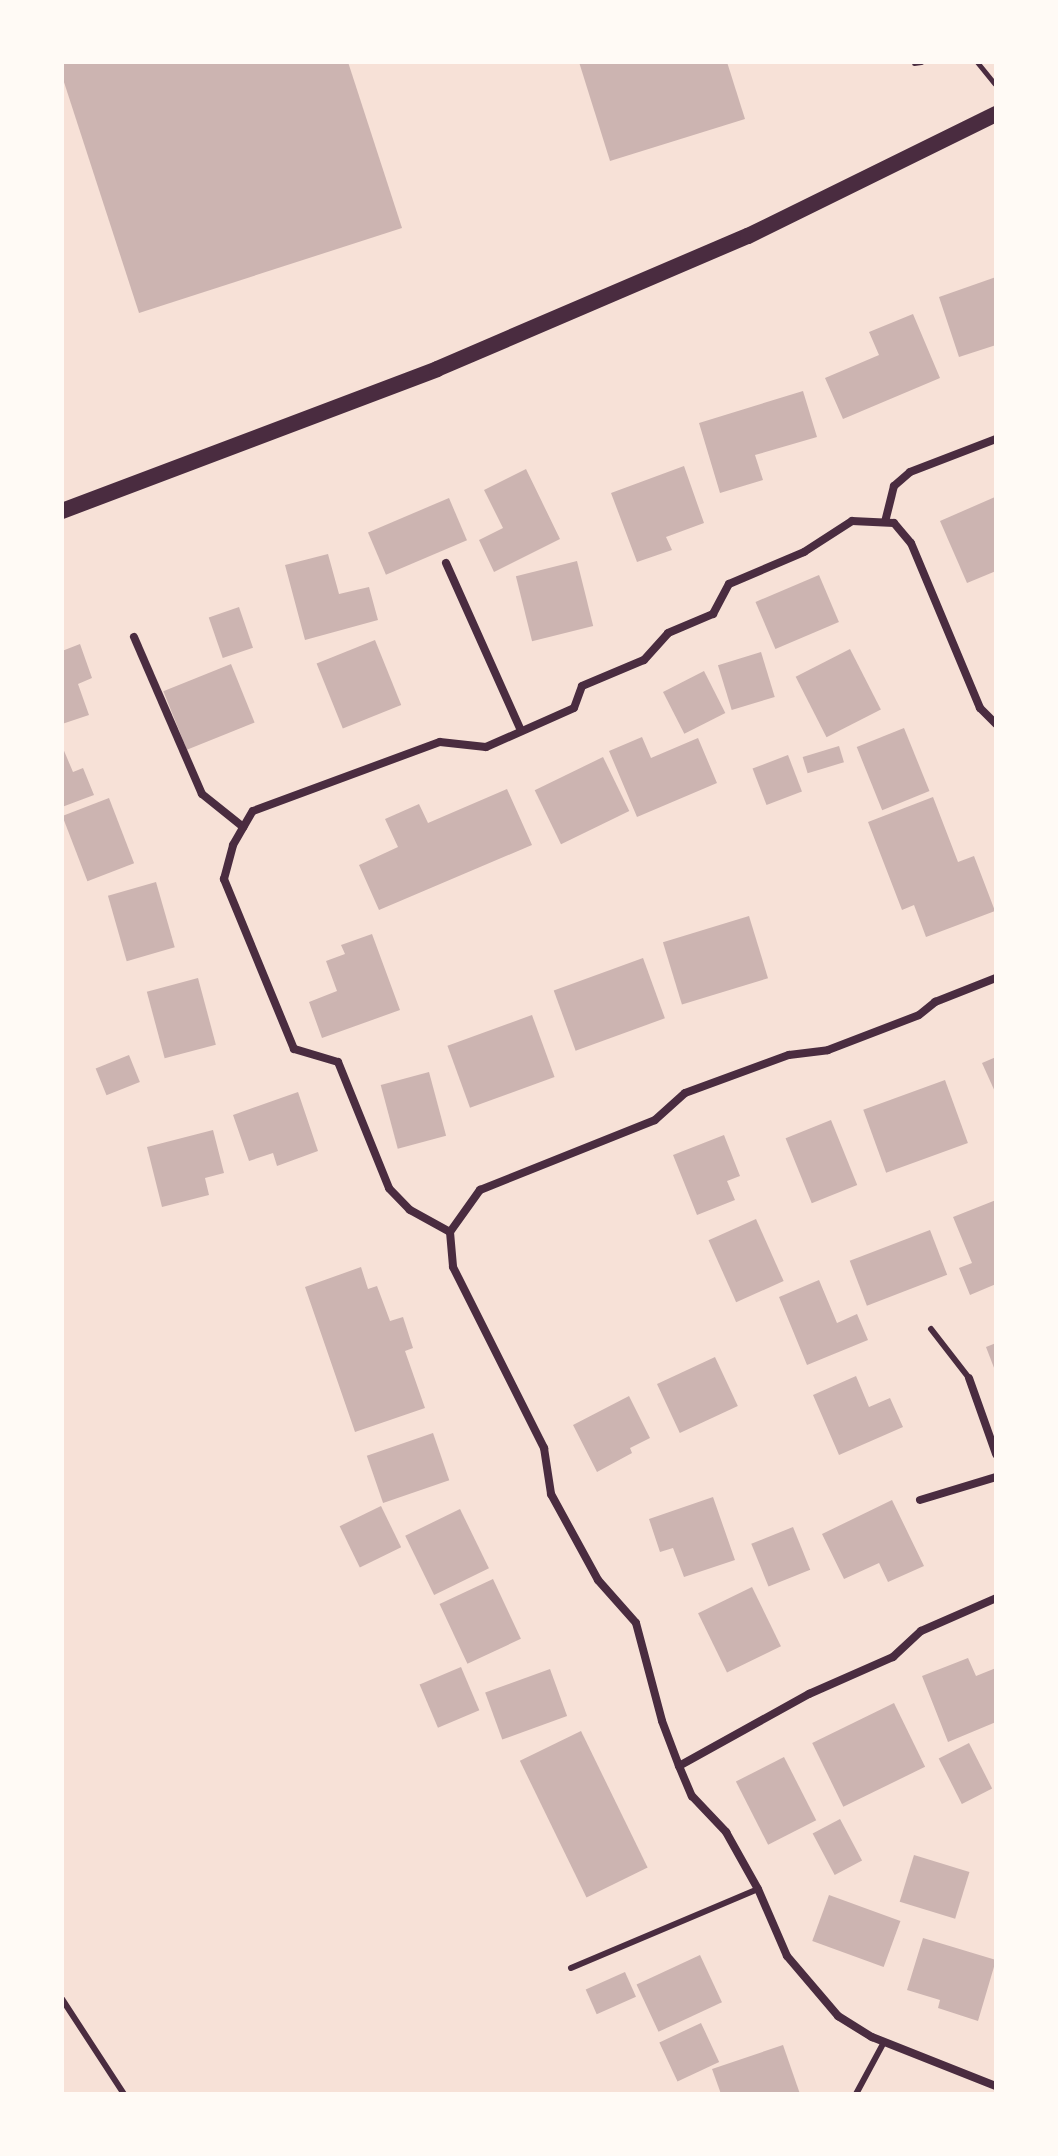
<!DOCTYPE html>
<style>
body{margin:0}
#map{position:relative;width:1058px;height:2156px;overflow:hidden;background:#f7e1d7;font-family:"IBM Plex Sans",sans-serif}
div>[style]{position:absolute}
.building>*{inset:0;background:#ccb4b1;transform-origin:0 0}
.path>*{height:5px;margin:-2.5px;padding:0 2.5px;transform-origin:2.5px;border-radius:2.5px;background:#4a2c40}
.service>*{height:6px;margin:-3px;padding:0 3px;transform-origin:3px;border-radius:3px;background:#4a2c40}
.minor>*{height:8px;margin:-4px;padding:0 4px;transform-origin:4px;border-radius:4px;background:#4a2c40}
.secondary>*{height:16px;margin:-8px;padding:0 8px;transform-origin:8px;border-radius:8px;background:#4a2c40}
span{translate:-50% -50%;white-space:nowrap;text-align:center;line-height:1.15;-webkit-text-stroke:6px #fffaf5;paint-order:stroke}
.frame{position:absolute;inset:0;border:64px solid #fffaf5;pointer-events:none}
</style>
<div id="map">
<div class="building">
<div style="clip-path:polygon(62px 62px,348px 62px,402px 228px,139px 313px,62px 76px)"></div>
<div style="clip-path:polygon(579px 62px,727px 62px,745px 119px,610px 161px)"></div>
<div style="clip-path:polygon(996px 277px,996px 345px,959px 357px,939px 297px)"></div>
<div style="clip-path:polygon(913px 314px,940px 378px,843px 419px,825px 378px,879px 355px,869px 332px)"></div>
<div style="clip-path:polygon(803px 391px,817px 437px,755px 455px,763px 480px,720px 493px,699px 423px)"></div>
<div style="clip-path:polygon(684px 466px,704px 523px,666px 537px,672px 550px,637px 562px,611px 493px)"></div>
<div style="clip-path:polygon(526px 469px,560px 539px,494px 572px,479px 540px,503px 528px,484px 490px)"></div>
<div style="clip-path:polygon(995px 497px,996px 571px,967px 583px,940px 521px)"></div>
<div style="left:449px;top:498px;width:46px;height:88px;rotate:67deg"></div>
<div style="clip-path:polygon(328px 554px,339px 594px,369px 587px,378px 620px,305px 640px,285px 565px)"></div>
<div style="left:577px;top:561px;width:67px;height:63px;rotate:76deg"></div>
<div style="left:819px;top:575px;width:51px;height:69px;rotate:67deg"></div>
<div style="left:239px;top:607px;width:43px;height:32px;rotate:71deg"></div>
<div style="left:375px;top:640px;width:70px;height:63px;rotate:68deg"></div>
<div style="clip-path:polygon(80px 644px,92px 678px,78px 684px,89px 715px,62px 724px,62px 651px)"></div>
<div style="left:850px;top:649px;width:68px;height:61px;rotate:63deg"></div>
<div style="left:761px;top:652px;width:47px;height:45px;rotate:73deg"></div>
<div style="left:231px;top:664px;width:63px;height:73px;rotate:68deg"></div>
<div style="left:704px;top:671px;width:47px;height:46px;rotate:63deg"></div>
<div style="left:904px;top:728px;width:68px;height:51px;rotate:68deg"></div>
<div style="clip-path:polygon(642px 737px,651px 758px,698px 738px,717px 783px,637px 817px,609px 751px)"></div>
<div style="clip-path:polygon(62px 746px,73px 772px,83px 768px,94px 795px,62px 807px)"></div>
<div style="left:839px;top:746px;width:17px;height:38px;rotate:73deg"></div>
<div style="left:788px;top:755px;width:39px;height:38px;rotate:69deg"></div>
<div style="left:603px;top:757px;width:60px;height:76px;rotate:64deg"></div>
<div style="clip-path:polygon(507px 789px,532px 845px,379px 910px,359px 865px,398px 847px,385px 819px,419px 804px,428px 823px)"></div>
<div style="clip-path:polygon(933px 797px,958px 862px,974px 856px,995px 911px,926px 937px,914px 905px,902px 910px,868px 822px)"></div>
<div style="left:109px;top:798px;width:70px;height:50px;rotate:69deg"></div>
<div style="left:156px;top:882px;width:68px;height:50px;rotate:74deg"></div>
<div style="left:749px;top:916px;width:65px;height:90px;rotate:73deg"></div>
<div style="clip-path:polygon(372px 934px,400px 1010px,322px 1038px,309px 1002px,337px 991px,326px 961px,345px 954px,341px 945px)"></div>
<div style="left:643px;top:958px;width:64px;height:95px;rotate:70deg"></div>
<div style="left:198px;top:978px;width:69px;height:53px;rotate:75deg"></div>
<div style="left:532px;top:1015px;width:66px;height:90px;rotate:70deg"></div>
<div style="left:129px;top:1055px;width:29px;height:36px;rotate:68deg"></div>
<div style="clip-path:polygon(996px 1057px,996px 1094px,982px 1063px)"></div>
<div style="left:429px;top:1072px;width:66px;height:50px;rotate:75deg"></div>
<div style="left:945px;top:1080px;width:67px;height:87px;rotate:70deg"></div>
<div style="clip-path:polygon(298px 1092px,318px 1151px,277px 1166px,273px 1153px,249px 1161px,233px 1115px)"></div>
<div style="left:831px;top:1120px;width:70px;height:49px;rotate:68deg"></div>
<div style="clip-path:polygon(213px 1130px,224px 1173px,205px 1178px,209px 1195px,162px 1207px,147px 1147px)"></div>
<div style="clip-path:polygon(724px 1135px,740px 1176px,727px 1181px,735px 1200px,697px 1215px,673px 1155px)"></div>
<div style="clip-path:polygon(996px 1200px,996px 1284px,970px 1295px,959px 1268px,972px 1263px,953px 1217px)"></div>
<div style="left:756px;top:1219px;width:68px;height:52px;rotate:66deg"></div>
<div style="left:930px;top:1230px;width:48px;height:86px;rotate:69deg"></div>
<div style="clip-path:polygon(361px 1267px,368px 1289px,377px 1286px,390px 1321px,403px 1317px,413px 1348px,405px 1351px,425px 1408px,355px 1432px,305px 1287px)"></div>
<div style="clip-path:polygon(819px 1280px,837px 1323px,857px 1314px,868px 1340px,807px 1365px,779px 1297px)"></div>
<div style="clip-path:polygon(996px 1343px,996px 1373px,986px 1347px)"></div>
<div style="left:715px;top:1357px;width:54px;height:64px;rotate:65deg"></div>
<div style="clip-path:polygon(856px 1376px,869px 1407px,890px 1398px,903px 1427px,839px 1455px,813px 1395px)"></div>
<div style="clip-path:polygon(629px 1396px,650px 1438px,630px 1448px,632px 1453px,597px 1472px,573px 1425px)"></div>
<div style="left:433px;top:1433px;width:50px;height:70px;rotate:71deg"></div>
<div style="clip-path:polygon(713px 1497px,735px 1560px,684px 1577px,673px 1548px,660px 1552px,649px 1519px)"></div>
<div style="clip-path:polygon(892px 1500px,924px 1566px,888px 1582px,879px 1563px,844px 1579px,822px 1534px)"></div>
<div style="left:381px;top:1506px;width:46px;height:46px;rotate:64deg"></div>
<div style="left:460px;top:1509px;width:66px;height:61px;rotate:64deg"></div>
<div style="left:793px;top:1527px;width:46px;height:45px;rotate:68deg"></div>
<div style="left:493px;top:1579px;width:66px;height:59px;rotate:65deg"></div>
<div style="left:752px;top:1587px;width:66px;height:60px;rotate:64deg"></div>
<div style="clip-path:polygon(968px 1658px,976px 1676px,996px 1668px,996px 1722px,948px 1742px,922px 1676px)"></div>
<div style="left:461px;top:1667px;width:47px;height:45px;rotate:67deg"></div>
<div style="left:550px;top:1669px;width:50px;height:69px;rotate:70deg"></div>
<div style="left:894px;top:1703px;width:71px;height:91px;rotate:64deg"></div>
<div style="left:581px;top:1731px;width:152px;height:68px;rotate:64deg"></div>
<div style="left:969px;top:1743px;width:51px;height:34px;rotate:63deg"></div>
<div style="left:784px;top:1757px;width:71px;height:54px;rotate:63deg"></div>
<div style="left:840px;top:1819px;width:47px;height:31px;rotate:62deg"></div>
<div style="left:914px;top:1855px;width:58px;height:49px;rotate:17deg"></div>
<div style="left:829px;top:1895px;width:76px;height:49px;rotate:20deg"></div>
<div style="clip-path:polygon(923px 1938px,996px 1960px,978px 2021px,938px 2008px,940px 2000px,907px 1990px)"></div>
<div style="left:700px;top:1955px;width:52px;height:70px;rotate:65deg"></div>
<div style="left:625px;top:1972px;width:27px;height:43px;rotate:66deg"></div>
<div style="left:701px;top:2023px;width:43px;height:46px;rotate:65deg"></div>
<div style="clip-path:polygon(783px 2045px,800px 2094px,721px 2094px,712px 2069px)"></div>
</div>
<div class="path">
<div style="left:977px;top:62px;width:28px;rotate:51deg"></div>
<div style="left:914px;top:63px;width:7px;rotate:-8deg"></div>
</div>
<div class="service">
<div style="left:931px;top:1329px;width:62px;rotate:52.2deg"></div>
<div style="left:571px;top:1968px;width:203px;rotate:-22.9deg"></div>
<div style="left:62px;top:1999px;width:113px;rotate:56.9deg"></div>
<div style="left:856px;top:2094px;width:59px;rotate:-61.7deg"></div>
</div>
<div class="minor">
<div style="left:885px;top:522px;width:37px;rotate:-76deg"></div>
<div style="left:894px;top:486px;width:21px;rotate:-41deg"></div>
<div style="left:910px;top:472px;width:92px;rotate:-21deg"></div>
<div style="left:446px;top:563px;width:184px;rotate:65.9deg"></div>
<div style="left:134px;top:637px;width:171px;rotate:66.6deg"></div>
<div style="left:202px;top:794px;width:53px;rotate:38.8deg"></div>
<div style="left:450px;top:1232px;width:46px;rotate:-151.2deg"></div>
<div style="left:410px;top:1210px;width:30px;rotate:-134deg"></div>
<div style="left:389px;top:1188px;width:136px;rotate:-112deg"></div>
<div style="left:338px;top:1062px;width:46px;rotate:-163.5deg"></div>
<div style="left:294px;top:1049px;width:184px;rotate:-112.4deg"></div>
<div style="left:224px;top:879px;width:35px;rotate:-75deg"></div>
<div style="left:233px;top:845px;width:39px;rotate:-60deg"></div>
<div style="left:253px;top:811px;width:199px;rotate:-20.3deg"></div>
<div style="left:440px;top:742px;width:46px;rotate:6.2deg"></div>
<div style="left:486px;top:747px;width:96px;rotate:-23.9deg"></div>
<div style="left:574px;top:708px;width:23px;rotate:-70deg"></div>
<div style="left:582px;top:686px;width:67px;rotate:-22.8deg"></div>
<div style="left:644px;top:660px;width:36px;rotate:-48deg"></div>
<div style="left:668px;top:633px;width:49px;rotate:-22.9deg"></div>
<div style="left:713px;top:614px;width:34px;rotate:-62deg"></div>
<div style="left:729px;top:584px;width:82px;rotate:-23.1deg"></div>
<div style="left:804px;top:552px;width:57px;rotate:-32.9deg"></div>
<div style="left:852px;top:521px;width:42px;rotate:2.7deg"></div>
<div style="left:894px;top:523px;width:26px;rotate:50deg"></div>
<div style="left:911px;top:543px;width:179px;rotate:67.3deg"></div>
<div style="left:980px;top:708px;width:23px;rotate:45deg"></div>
<div style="left:450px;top:1232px;width:35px;rotate:85deg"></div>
<div style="left:453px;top:1267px;width:203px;rotate:63.3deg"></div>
<div style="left:544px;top:1448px;width:47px;rotate:81.3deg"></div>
<div style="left:551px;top:1494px;width:98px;rotate:61.3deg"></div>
<div style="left:598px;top:1580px;width:57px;rotate:48.5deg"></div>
<div style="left:636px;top:1623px;width:101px;rotate:75.1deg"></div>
<div style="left:662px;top:1721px;width:48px;rotate:69.3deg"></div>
<div style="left:679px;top:1766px;width:33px;rotate:67deg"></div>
<div style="left:692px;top:1796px;width:50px;rotate:46.6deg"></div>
<div style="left:726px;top:1832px;width:65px;rotate:60.7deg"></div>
<div style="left:758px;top:1889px;width:73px;rotate:66.6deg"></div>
<div style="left:787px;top:1956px;width:79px;rotate:49.6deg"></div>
<div style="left:838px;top:2016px;width:40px;rotate:32deg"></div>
<div style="left:872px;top:2037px;width:133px;rotate:21.6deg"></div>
<div style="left:450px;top:1232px;width:52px;rotate:-54.5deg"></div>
<div style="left:480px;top:1190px;width:188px;rotate:-21.8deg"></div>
<div style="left:655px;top:1120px;width:40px;rotate:-42deg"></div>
<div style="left:685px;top:1093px;width:111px;rotate:-20.1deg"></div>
<div style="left:789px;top:1055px;width:39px;rotate:-7deg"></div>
<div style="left:828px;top:1050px;width:97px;rotate:-21deg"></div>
<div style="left:919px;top:1015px;width:21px;rotate:-39deg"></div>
<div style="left:935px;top:1002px;width:66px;rotate:-21.5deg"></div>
<div style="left:969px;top:1378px;width:81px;rotate:70.4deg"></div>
<div style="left:920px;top:1500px;width:79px;rotate:-16.8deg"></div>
<div style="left:679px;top:1766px;width:149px;rotate:-29deg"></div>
<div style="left:809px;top:1694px;width:92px;rotate:-23.8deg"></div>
<div style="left:893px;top:1657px;width:38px;rotate:-43deg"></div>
<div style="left:921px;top:1631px;width:82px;rotate:-23.7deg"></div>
</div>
<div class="secondary">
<div style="left:62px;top:511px;width:401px;rotate:-20.7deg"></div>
<div style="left:437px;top:369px;width:338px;rotate:-23.2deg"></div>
<div style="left:748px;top:236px;width:276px;rotate:-26.2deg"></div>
</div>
<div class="frame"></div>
</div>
